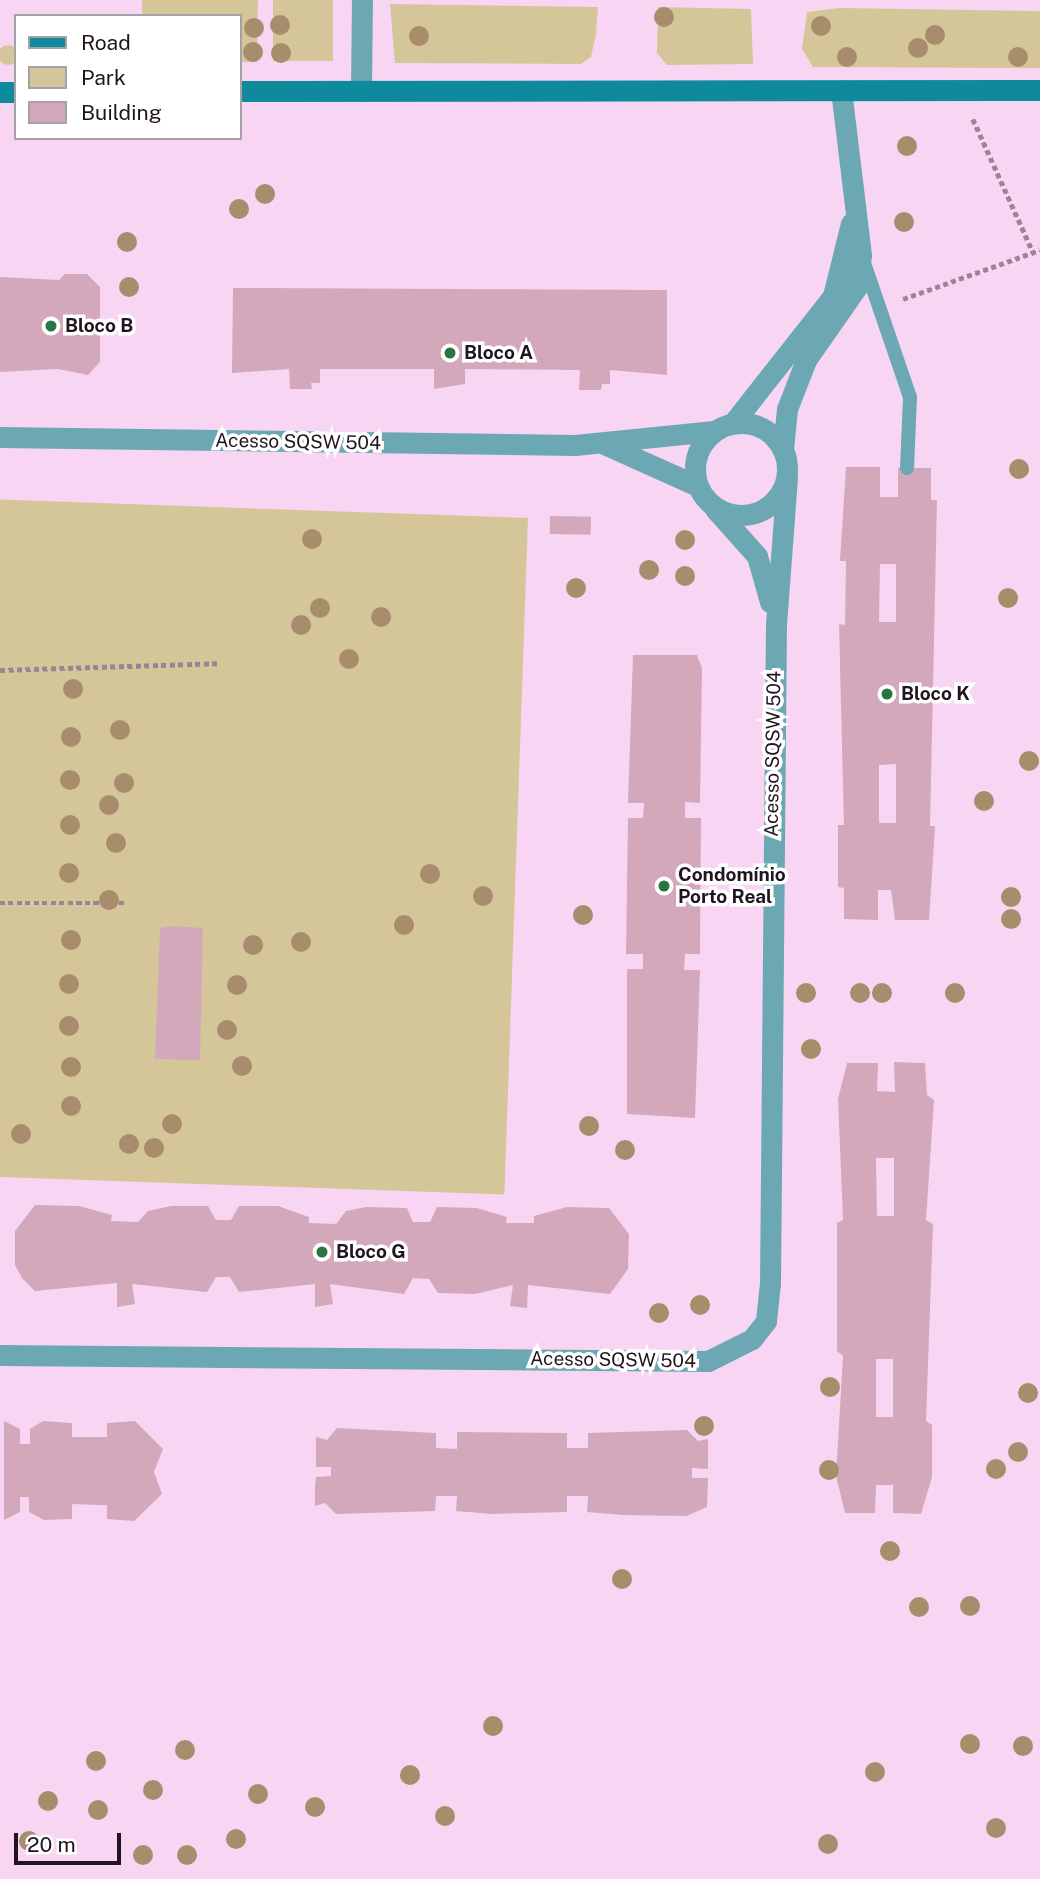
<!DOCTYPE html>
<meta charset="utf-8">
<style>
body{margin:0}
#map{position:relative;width:1040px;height:1879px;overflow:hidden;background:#f8d6f3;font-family:"Public Sans",sans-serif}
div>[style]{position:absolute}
.green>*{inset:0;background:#d5c69a;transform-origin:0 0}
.round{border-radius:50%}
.building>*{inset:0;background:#d2a8ba;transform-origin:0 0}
.path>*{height:4.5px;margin-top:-2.25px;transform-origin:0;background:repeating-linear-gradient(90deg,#9c8398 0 5px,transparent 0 8.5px)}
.lane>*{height:14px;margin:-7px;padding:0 7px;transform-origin:7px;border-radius:7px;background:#6ba8b4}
.street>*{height:21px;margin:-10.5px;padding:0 10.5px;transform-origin:10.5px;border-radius:10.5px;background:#6ba8b4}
.street>.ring{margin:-10.5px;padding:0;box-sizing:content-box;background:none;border:21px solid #6ba8b4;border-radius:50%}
.secondary>*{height:21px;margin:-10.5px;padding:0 10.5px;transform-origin:10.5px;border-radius:10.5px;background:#0f8a9c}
.trees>*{width:20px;height:20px;margin:-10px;border-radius:50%;background:#a88d6d}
.dots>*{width:19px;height:19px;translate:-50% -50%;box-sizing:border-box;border:4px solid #fff;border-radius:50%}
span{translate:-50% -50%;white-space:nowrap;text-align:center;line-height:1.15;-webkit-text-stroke:7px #fff;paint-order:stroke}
.poi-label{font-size:19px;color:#20141e;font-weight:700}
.left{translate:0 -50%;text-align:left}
.street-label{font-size:19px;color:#20141e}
.legend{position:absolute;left:14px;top:14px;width:228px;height:126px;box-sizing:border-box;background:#fff;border:2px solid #a6a1a5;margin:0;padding:9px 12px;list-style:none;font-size:21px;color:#20141e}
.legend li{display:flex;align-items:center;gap:14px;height:35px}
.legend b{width:35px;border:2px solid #a6a1a5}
.scale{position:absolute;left:14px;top:1833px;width:107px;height:32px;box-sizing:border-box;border:4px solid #20141e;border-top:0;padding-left:9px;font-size:21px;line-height:24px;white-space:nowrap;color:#20141e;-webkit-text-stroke:5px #fff;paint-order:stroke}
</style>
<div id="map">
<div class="green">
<div style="clip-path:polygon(142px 0,258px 0,257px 62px,240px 62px,240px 16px,142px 16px)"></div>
<div style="left:273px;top:0;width:60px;height:61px"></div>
<div style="clip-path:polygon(390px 4px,598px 7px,596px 34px,591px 57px,581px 64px,395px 63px)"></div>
<div style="clip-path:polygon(658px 7px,751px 9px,753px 64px,667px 65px,657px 53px)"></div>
<div style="clip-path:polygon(840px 8px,1040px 11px,1040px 68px,813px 67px,802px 49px,807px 12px)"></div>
<div class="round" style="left:-2px;top:45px;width:20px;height:20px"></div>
<div style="left:528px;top:518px;width:677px;height:528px;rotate:92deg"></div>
</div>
<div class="building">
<div style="clip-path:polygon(65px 274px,87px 274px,100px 287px,100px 362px,88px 375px,58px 369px,0 372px,0 277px,59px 280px)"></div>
<div style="clip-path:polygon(233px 288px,667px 290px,667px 375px,610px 370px,610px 384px,602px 384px,601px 390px,579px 390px,580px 370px,465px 369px,465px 384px,434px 389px,434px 369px,320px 369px,320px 383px,311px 383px,312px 389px,290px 389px,289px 369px,232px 373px)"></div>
<div style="clip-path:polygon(evenodd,846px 467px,880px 467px,880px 497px,898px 497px,898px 468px,931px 468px,931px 500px,937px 500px,930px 826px,935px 826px,929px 920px,895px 920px,891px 890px,878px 890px,878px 920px,844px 919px,844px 888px,838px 887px,838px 825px,844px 825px,839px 624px,845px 625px,846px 561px,840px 561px,846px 467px,880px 564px,896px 564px,896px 622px,879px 622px,880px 564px,846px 467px,896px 764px,896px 823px,879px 823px,879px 765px,896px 764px)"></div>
<div style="left:550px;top:516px;width:41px;height:18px;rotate:1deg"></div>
<div style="clip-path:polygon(633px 655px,697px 655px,702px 668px,700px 803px,685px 802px,685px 818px,701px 818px,700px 954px,685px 954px,684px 970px,700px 970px,695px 1118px,627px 1114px,627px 969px,643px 969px,643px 954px,626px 954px,628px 818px,643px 818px,644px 803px,628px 803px)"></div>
<div style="clip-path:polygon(171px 926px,203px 928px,200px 1060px,155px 1059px,160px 928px)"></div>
<div style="clip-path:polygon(evenodd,894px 1062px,925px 1063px,927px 1095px,934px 1100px,926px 1220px,933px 1224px,926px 1421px,932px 1425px,932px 1477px,921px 1514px,893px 1513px,893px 1485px,876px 1485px,875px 1513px,845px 1513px,836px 1476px,843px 1356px,837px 1351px,837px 1223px,843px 1220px,838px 1099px,847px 1063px,878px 1063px,877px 1091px,895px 1092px,894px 1062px,876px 1158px,894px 1158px,894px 1216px,877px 1216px,876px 1158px,894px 1062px,876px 1359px,893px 1359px,893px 1417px,876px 1417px,876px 1359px)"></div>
<div style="clip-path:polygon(35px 1205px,79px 1206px,112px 1215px,111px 1221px,138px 1222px,148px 1211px,171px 1206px,208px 1206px,216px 1220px,231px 1220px,239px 1206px,278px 1206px,309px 1217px,309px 1223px,336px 1224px,346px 1211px,366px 1207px,407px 1208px,413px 1222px,430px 1222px,437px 1207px,477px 1208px,507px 1217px,506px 1223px,534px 1223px,534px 1216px,567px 1207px,609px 1208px,629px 1234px,628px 1269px,610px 1294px,528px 1285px,527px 1308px,510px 1306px,513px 1285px,475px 1294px,438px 1293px,429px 1279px,413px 1278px,404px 1294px,330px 1284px,333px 1304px,315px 1307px,315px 1284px,239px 1292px,230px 1277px,216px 1277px,207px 1292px,132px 1284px,135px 1304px,117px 1307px,117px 1283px,35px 1291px,22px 1278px,15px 1265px,15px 1231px)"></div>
<div style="clip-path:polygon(4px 1421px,20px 1429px,20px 1444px,30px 1444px,30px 1429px,43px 1421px,72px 1423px,72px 1437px,107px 1437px,107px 1423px,135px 1421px,163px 1449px,154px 1472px,162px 1494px,134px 1521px,107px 1519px,107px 1505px,99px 1505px,72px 1504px,72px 1519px,44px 1520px,29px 1512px,29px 1497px,20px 1497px,20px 1512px,4px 1520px)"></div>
<div style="clip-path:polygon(337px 1428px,436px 1433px,436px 1448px,457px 1449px,457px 1432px,567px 1433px,567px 1448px,588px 1448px,588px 1433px,687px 1430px,698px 1441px,708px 1439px,708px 1469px,692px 1468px,692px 1478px,708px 1478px,707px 1507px,686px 1516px,623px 1515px,587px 1512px,588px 1496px,567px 1496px,567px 1512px,492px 1514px,456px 1511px,457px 1496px,436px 1496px,435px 1511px,336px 1514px,325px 1503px,315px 1506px,315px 1486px,316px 1477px,331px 1476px,331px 1467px,316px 1467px,316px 1437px,327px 1440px)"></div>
</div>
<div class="path">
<div style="left:973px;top:119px;width:146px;rotate:65.7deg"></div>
<div style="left:903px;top:299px;width:145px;rotate:-19.7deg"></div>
<div style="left:0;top:670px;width:217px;rotate:-1.8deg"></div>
<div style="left:0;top:903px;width:124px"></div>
</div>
<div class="lane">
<div style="left:862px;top:257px;width:148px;rotate:71.1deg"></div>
<div style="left:910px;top:397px;width:71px;rotate:92.4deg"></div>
</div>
<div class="street">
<div style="left:361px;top:91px;width:91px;rotate:-89.4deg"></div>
<div class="ring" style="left:695px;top:423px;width:71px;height:71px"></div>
<div style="left:733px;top:423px;width:162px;rotate:-51.8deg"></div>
<div style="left:833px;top:296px;width:75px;rotate:-76.1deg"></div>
<div style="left:0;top:437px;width:575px;rotate:0.8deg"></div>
<div style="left:575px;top:445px;width:140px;rotate:-5.8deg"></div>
<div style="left:604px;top:444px;width:103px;rotate:24.1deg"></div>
<div style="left:783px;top:449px;width:40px;rotate:-84.3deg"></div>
<div style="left:787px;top:409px;width:53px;rotate:-68.8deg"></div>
<div style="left:806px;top:360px;width:89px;rotate:-55.1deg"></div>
<div style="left:857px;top:287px;width:32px;rotate:-83deg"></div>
<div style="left:861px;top:255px;width:166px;rotate:-96.9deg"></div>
<div style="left:715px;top:509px;width:63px;rotate:48.2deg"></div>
<div style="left:757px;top:556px;width:48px;rotate:74.2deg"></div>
<div style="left:0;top:1355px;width:708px;rotate:0.49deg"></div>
<div style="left:708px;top:1361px;width:49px;rotate:-26.6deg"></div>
<div style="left:752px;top:1339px;width:23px;rotate:-52deg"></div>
<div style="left:766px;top:1321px;width:37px;rotate:-84deg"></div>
<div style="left:770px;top:1284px;width:660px;rotate:-89.48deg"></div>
<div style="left:776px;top:624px;width:146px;rotate:-85.7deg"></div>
</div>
<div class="secondary">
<div style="left:240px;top:91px;width:800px;rotate:-0.07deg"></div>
<div style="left:0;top:92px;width:16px"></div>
</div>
<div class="trees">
<div style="left:664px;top:17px"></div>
<div style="left:280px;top:25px"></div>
<div style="left:821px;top:26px"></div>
<div style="left:254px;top:28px"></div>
<div style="left:935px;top:35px"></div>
<div style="left:419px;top:36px"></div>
<div style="left:918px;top:48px"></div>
<div style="left:253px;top:52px"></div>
<div style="left:281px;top:53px"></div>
<div style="left:847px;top:57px"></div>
<div style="left:1018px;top:57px"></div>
<div style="left:907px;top:146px"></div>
<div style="left:265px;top:194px"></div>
<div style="left:239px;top:209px"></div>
<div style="left:904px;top:222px"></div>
<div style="left:127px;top:242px"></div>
<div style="left:129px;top:287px"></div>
<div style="left:1019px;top:469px"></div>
<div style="left:312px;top:539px"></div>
<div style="left:685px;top:540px"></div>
<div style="left:649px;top:570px"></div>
<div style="left:685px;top:576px"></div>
<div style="left:576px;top:588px"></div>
<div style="left:1008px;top:598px"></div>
<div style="left:320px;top:608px"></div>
<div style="left:381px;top:617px"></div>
<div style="left:301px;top:625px"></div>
<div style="left:349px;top:659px"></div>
<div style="left:73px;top:689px"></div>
<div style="left:120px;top:730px"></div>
<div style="left:71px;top:737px"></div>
<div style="left:1029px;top:761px"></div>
<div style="left:70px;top:780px"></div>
<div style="left:124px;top:783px"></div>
<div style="left:984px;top:801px"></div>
<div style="left:109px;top:805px"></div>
<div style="left:70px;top:825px"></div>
<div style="left:116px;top:843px"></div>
<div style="left:69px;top:873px"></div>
<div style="left:430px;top:874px"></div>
<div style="left:483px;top:896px"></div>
<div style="left:1011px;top:897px"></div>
<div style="left:109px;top:900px"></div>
<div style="left:583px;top:915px"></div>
<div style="left:1011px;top:919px"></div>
<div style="left:404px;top:925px"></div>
<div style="left:71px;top:940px"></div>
<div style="left:301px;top:942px"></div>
<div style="left:253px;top:945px"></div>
<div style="left:69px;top:984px"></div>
<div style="left:237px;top:985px"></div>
<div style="left:806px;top:993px"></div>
<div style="left:860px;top:993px"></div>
<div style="left:882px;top:993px"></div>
<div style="left:955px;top:993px"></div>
<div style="left:69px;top:1026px"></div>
<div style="left:227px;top:1030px"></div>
<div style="left:811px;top:1049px"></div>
<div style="left:242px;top:1066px"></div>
<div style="left:71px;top:1067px"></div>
<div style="left:71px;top:1106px"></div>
<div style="left:172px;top:1124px"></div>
<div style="left:589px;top:1126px"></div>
<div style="left:21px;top:1134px"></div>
<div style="left:129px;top:1144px"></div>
<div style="left:154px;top:1148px"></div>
<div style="left:625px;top:1150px"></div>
<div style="left:700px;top:1305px"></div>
<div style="left:659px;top:1313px"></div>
<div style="left:830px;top:1387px"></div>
<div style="left:1028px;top:1393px"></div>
<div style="left:704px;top:1426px"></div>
<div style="left:1018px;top:1452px"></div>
<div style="left:996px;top:1469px"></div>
<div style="left:829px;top:1470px"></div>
<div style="left:890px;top:1551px"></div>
<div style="left:622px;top:1579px"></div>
<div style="left:970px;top:1606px"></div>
<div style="left:919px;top:1607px"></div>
<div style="left:493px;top:1726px"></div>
<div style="left:970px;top:1744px"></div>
<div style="left:1023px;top:1746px"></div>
<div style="left:185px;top:1750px"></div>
<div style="left:96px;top:1761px"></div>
<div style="left:875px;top:1772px"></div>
<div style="left:410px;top:1775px"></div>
<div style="left:153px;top:1790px"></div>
<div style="left:258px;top:1794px"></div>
<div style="left:48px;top:1801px"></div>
<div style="left:315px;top:1807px"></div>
<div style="left:98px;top:1810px"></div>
<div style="left:445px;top:1816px"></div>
<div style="left:996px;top:1828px"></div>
<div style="left:236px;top:1839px"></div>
<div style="left:29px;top:1841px"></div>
<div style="left:828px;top:1844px"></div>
<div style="left:143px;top:1855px"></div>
<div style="left:187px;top:1855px"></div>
</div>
<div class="dots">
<div style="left:51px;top:326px;background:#2a7543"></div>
<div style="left:450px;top:353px;background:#2a7543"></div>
<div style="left:887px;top:694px;background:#2a7543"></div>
<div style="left:664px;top:886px;background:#2a7543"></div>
<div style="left:322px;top:1252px;background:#2a7543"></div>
</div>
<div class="poi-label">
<span class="left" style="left:65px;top:326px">Bloco B</span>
<span class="left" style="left:464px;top:353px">Bloco A</span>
<span class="left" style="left:901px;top:694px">Bloco K</span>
<span class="left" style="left:678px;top:886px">Condomínio<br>Porto Real</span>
<span class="left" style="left:336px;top:1252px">Bloco G</span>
</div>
<div class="street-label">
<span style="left:298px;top:442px;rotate:1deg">Acesso SQSW 504</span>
<span style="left:773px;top:754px;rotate:-89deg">Acesso SQSW 504</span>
<span style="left:613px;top:1360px;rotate:1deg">Acesso SQSW 504</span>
</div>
<ul class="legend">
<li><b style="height:9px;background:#0f8a9c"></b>Road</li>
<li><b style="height:19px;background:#d5c69a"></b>Park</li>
<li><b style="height:19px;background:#d2a8ba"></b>Building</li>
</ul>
<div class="scale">20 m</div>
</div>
